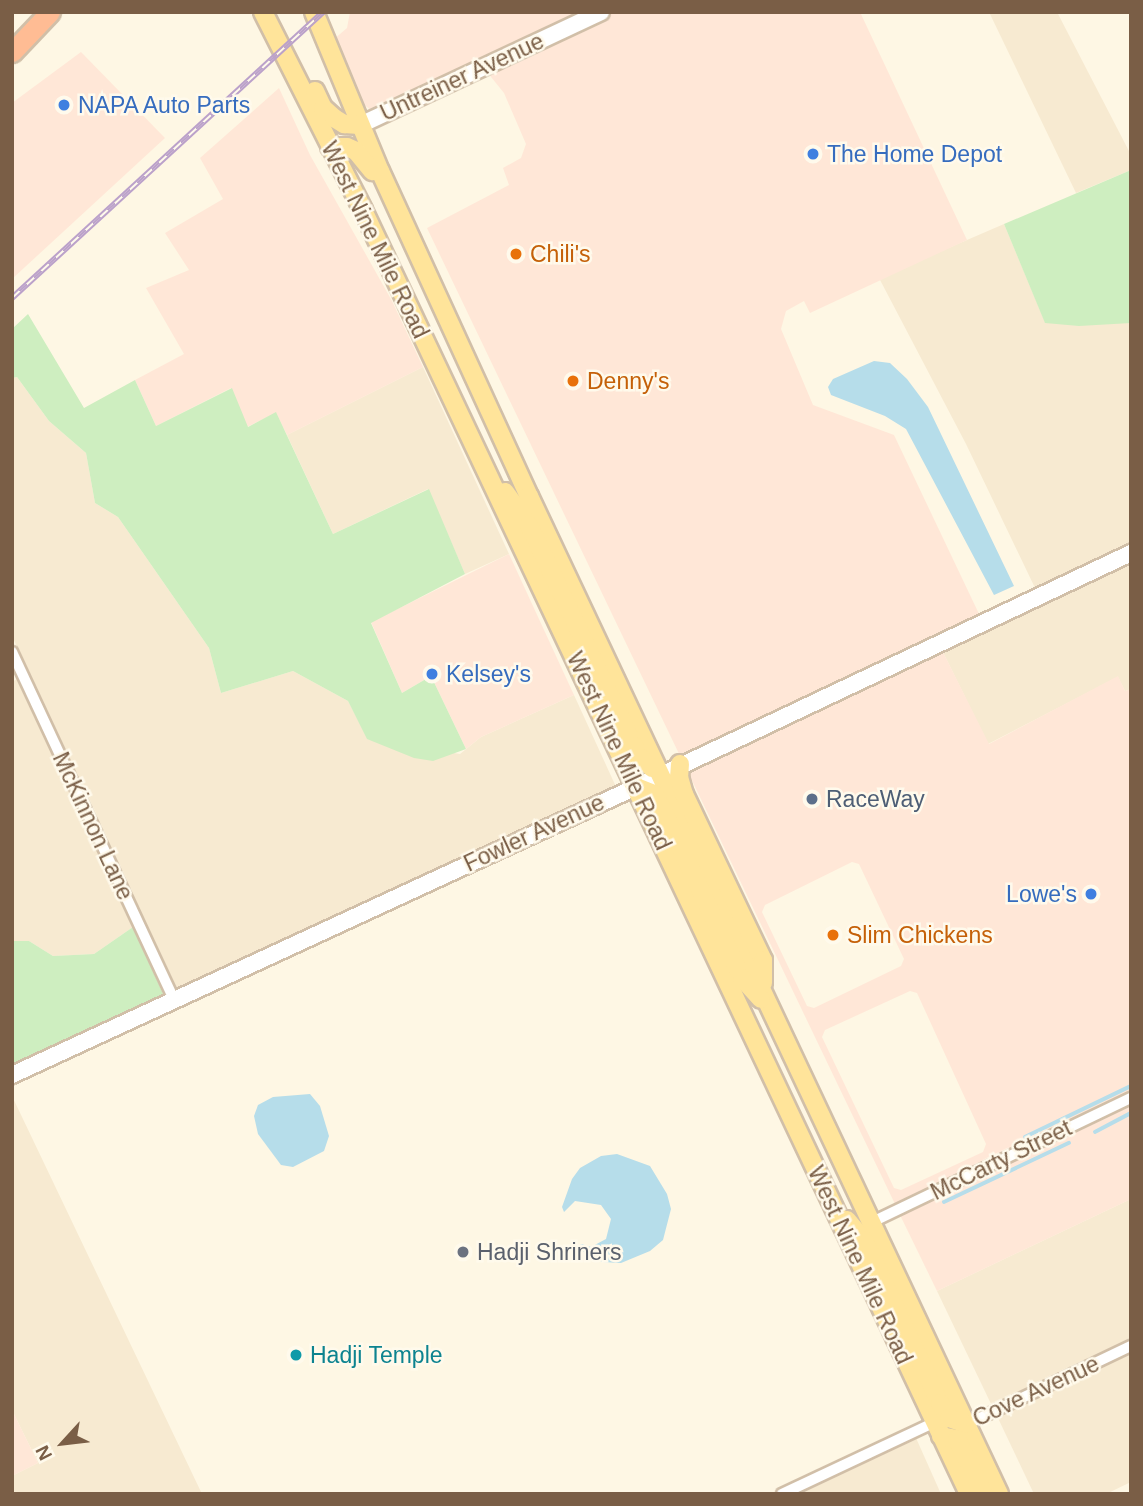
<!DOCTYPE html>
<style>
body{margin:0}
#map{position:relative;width:1143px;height:1506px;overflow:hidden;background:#fef7e4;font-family:Helvetica,sans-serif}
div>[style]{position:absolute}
.residential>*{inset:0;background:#f7ead1}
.commercial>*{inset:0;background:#ffe7d7}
.green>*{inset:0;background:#ceeec0}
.water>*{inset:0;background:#b6ddea}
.stream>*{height:3.5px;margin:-1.75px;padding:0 1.75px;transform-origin:1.75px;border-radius:1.75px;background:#b6ddea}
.roads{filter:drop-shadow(2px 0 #d1bfa8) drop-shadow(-2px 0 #d1bfa8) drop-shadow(0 2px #d1bfa8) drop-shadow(0 -2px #d1bfa8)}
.street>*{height:10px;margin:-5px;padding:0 5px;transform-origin:5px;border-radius:5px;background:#fff}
.secondary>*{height:16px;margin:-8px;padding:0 8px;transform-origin:8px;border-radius:8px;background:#fff}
.primary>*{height:18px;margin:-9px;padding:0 9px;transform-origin:9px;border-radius:9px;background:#ffe49a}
.highway>*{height:19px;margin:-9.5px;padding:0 9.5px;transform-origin:9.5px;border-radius:9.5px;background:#ffbc94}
.rail>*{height:6px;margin-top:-3px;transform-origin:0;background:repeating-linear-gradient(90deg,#fffaec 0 10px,#bba1ca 0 20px);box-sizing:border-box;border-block:2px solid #bba1ca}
.dots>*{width:19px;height:19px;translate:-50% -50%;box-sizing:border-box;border:4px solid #fffaec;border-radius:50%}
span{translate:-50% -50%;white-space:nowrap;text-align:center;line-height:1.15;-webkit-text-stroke:5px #fffaec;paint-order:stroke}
.street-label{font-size:23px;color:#7a5e46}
.shop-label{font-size:23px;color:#366cbe}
.left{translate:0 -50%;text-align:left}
.right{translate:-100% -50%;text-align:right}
.food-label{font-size:23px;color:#c56008}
.service-label{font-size:23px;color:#4e5e75}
.worship-label{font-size:23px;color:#5b616d}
.culture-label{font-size:23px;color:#0d838f}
.frame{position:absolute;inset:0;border:14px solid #7a5e46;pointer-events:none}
.north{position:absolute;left:28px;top:1408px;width:70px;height:70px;-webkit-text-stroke:5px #fffaec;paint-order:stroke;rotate:243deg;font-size:19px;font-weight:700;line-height:28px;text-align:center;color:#7a5e46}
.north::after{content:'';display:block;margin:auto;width:24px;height:32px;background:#7a5e46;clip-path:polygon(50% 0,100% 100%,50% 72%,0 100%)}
</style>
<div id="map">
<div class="residential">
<div style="clip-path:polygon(989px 12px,1057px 12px,1131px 155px,1131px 170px,1076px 193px)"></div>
<div style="clip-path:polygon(1004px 224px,1045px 322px,1131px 323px,1131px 546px,1036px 590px,966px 444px,879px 278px)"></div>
<div style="clip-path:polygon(423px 367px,509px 554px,465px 574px,428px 489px,333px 534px,287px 435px)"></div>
<div style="clip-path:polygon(17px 377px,49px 421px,86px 453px,95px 503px,118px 517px,209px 648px,221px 693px,293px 671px,348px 701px,368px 739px,460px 754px,481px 737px,574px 695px,617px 789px,178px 992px,12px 636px,12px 378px)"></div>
<div style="clip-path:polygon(1131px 559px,1131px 689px,1125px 691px,1118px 677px,988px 744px,941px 648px)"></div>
<div style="clip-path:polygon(17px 679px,133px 927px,94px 954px,53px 956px,29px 941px,12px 941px,12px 682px)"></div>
<div style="clip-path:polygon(12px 1096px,202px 1494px,12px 1494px,12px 1476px,38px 1463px,12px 1410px)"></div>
<div style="clip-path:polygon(1131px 1199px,1131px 1340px,992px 1406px,937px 1291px)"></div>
<div style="clip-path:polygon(1131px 1353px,1131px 1482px,1106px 1494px,1034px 1494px,997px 1416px)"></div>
<div style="clip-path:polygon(916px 1438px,941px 1494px,796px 1494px)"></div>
</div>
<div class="commercial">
<div style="clip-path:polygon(350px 12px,587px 12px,373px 112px,362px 103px,333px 40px,347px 28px)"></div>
<div style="clip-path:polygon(615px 12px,860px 12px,967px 240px,810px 313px,804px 301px,786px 311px,781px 329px,813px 405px,894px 435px,980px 616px,681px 758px,427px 228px,509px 185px,503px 168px,521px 158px,526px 144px,504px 93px,487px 72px)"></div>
<div style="clip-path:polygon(81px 52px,165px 138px,12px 279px,12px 103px)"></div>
<div style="clip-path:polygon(279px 88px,310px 155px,392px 301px,423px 367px,287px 435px,276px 413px,247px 427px,231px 388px,156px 426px,135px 380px,184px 354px,146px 288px,189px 270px,165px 233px,223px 199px,200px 158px)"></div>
<div style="clip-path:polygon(509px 554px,574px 695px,481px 737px,466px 749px,431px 676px,402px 693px,371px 622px)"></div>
<div style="clip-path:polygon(evenodd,941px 648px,989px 744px,1118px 676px,1125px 691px,1131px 689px,1131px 1092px,895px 1204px,686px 768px,941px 648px,852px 862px,859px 864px,904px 959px,901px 966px,814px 1008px,807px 1006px,762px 912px,765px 905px,852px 862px,941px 648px,910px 991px,917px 993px,986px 1144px,983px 1152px,901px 1190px,894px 1188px,822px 1037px,825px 1030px,910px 991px)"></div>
<div style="clip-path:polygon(1131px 1104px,1131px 1199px,937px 1291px,900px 1215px)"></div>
<div style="clip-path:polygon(12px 1410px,38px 1463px,12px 1476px)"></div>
</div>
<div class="green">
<div style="clip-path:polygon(1131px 170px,1131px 323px,1079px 326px,1045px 323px,1004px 224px)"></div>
<div style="clip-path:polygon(28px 314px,84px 408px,135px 380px,156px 426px,232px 388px,248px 427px,276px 412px,333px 534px,429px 489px,465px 574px,371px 623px,402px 693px,431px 676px,466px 749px,433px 761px,414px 758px,367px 739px,348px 701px,293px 671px,221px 693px,209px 648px,118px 517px,95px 503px,86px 453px,49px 421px,17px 377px,12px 378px,12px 329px)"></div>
<div style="clip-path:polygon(133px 927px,165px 998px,12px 1068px,12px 941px,29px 941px,53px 956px,94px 954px)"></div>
</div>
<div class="water">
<div style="clip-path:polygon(874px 361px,890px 363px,907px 379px,928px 407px,1014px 586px,994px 595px,906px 429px,885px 416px,831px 395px,828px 387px,833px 379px)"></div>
<div style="clip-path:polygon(310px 1094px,320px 1106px,329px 1136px,324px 1151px,293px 1167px,281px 1165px,258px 1134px,254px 1116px,258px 1105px,273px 1097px)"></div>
<div style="clip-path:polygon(617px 1154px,650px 1166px,667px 1194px,671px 1209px,663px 1240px,650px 1251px,621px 1263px,602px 1262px,575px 1247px,582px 1244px,591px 1247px,606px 1239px,611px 1219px,601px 1205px,575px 1201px,564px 1212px,562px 1207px,572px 1179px,580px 1168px,601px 1156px)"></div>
</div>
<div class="stream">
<div style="left:1095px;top:1132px;width:41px;rotate:-27.8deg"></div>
<div style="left:1025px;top:1137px;width:118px;rotate:-25.7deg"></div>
<div style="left:944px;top:1202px;width:138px;rotate:-25.3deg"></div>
</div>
<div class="roads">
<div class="street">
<div style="left:12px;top:652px;width:384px;rotate:65deg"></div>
<div style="left:872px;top:1222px;width:287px;rotate:-25.6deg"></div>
<div style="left:963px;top:1426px;width:186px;rotate:-25.5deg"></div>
<div style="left:782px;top:1494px;width:169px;rotate:-25.2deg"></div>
</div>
<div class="secondary">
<div style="left:360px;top:125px;width:266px;rotate:-25.1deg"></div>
<div style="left:12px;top:1075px;width:687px;rotate:-24.78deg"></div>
<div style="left:636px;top:787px;width:548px;rotate:-25.3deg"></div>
</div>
<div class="primary">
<div style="left:263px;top:12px;width:222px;rotate:63.2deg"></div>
<div style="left:363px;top:210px;width:1420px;rotate:64.73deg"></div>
<div style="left:314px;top:12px;width:172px;rotate:67.5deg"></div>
<div style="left:380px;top:171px;width:358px;rotate:65.4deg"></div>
<div style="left:529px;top:496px;width:1103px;rotate:64.78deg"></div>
<div style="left:315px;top:91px;width:19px;rotate:65deg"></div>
<div style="left:323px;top:108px;width:15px;rotate:42deg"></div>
<div style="left:334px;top:118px;width:12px;rotate:31deg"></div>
<div style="left:344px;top:124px;width:16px;rotate:4deg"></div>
<div style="left:330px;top:147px;width:17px"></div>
<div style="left:347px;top:147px;width:10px;rotate:24deg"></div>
<div style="left:356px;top:151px;width:26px;rotate:51deg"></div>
<div style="left:505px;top:492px;width:41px;rotate:54deg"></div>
<div style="left:529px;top:525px;width:245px;rotate:64.6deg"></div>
<div style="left:634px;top:746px;width:14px;rotate:60deg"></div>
<div style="left:641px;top:758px;width:15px;rotate:42deg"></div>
<div style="left:680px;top:764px;width:13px;rotate:94deg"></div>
<div style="left:679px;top:777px;width:18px;rotate:74deg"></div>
<div style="left:684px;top:794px;width:184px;rotate:64.6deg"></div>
<div style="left:763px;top:960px;width:23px;rotate:90deg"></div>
<div style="left:636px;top:787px;width:19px;rotate:21deg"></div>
<div style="left:654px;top:794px;width:14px;rotate:60deg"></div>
<div style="left:661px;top:806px;width:190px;rotate:64.8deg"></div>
<div style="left:742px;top:978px;width:28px;rotate:48deg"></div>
<div style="left:847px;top:1220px;width:26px;rotate:50deg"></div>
<div style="left:864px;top:1240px;width:180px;rotate:65deg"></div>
<div style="left:940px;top:1403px;width:17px;rotate:59deg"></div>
<div style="left:949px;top:1418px;width:18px;rotate:19deg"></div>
<div style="left:941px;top:1436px;width:16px;rotate:11deg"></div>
<div style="left:957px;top:1439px;width:61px;rotate:63.9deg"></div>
</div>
<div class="highway">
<div style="left:12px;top:52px;width:55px;rotate:-46.5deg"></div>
</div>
</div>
<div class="rail">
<div style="left:12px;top:298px;width:423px;rotate:-42.6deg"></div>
</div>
<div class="dots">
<div style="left:64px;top:105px;background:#3f7fe0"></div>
<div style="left:813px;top:154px;background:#3f7fe0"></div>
<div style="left:516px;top:254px;background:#e8710a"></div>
<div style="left:573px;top:381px;background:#e8710a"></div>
<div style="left:432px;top:674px;background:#3f7fe0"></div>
<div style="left:812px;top:799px;background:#5c6f8a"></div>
<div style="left:1091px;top:894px;background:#3f7fe0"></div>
<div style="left:833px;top:935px;background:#e8710a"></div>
<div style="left:463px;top:1252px;background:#6b7280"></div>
<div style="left:296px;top:1355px;background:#0f9aa8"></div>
</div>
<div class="street-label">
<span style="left:462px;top:77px;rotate:-25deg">Untreiner Avenue</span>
<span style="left:375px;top:240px;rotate:64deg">West Nine Mile Road</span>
<span style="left:619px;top:751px;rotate:65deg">West Nine Mile Road</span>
<span style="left:93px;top:826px;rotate:65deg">McKinnon Lane</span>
<span style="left:534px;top:833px;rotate:-25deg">Fowler Avenue</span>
<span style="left:1001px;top:1160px;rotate:-26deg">McCarty Street</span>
<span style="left:860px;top:1265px;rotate:65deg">West Nine Mile Road</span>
<span style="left:1036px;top:1391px;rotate:-25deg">Cove Avenue</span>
</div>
<div class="shop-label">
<span class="left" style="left:78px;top:105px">NAPA Auto Parts</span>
<span class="left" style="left:827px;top:154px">The Home Depot</span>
<span class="left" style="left:446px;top:674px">Kelsey's</span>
<span class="right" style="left:1077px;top:894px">Lowe's</span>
</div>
<div class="food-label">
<span class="left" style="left:530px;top:254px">Chili's</span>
<span class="left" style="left:587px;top:381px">Denny's</span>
<span class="left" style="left:847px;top:935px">Slim Chickens</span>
</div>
<div class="service-label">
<span class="left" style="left:826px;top:799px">RaceWay</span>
</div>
<div class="worship-label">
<span class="left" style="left:477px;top:1252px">Hadji Shriners</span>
</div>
<div class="culture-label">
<span class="left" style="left:310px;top:1355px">Hadji Temple</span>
</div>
<div class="frame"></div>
<div class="north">N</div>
</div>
